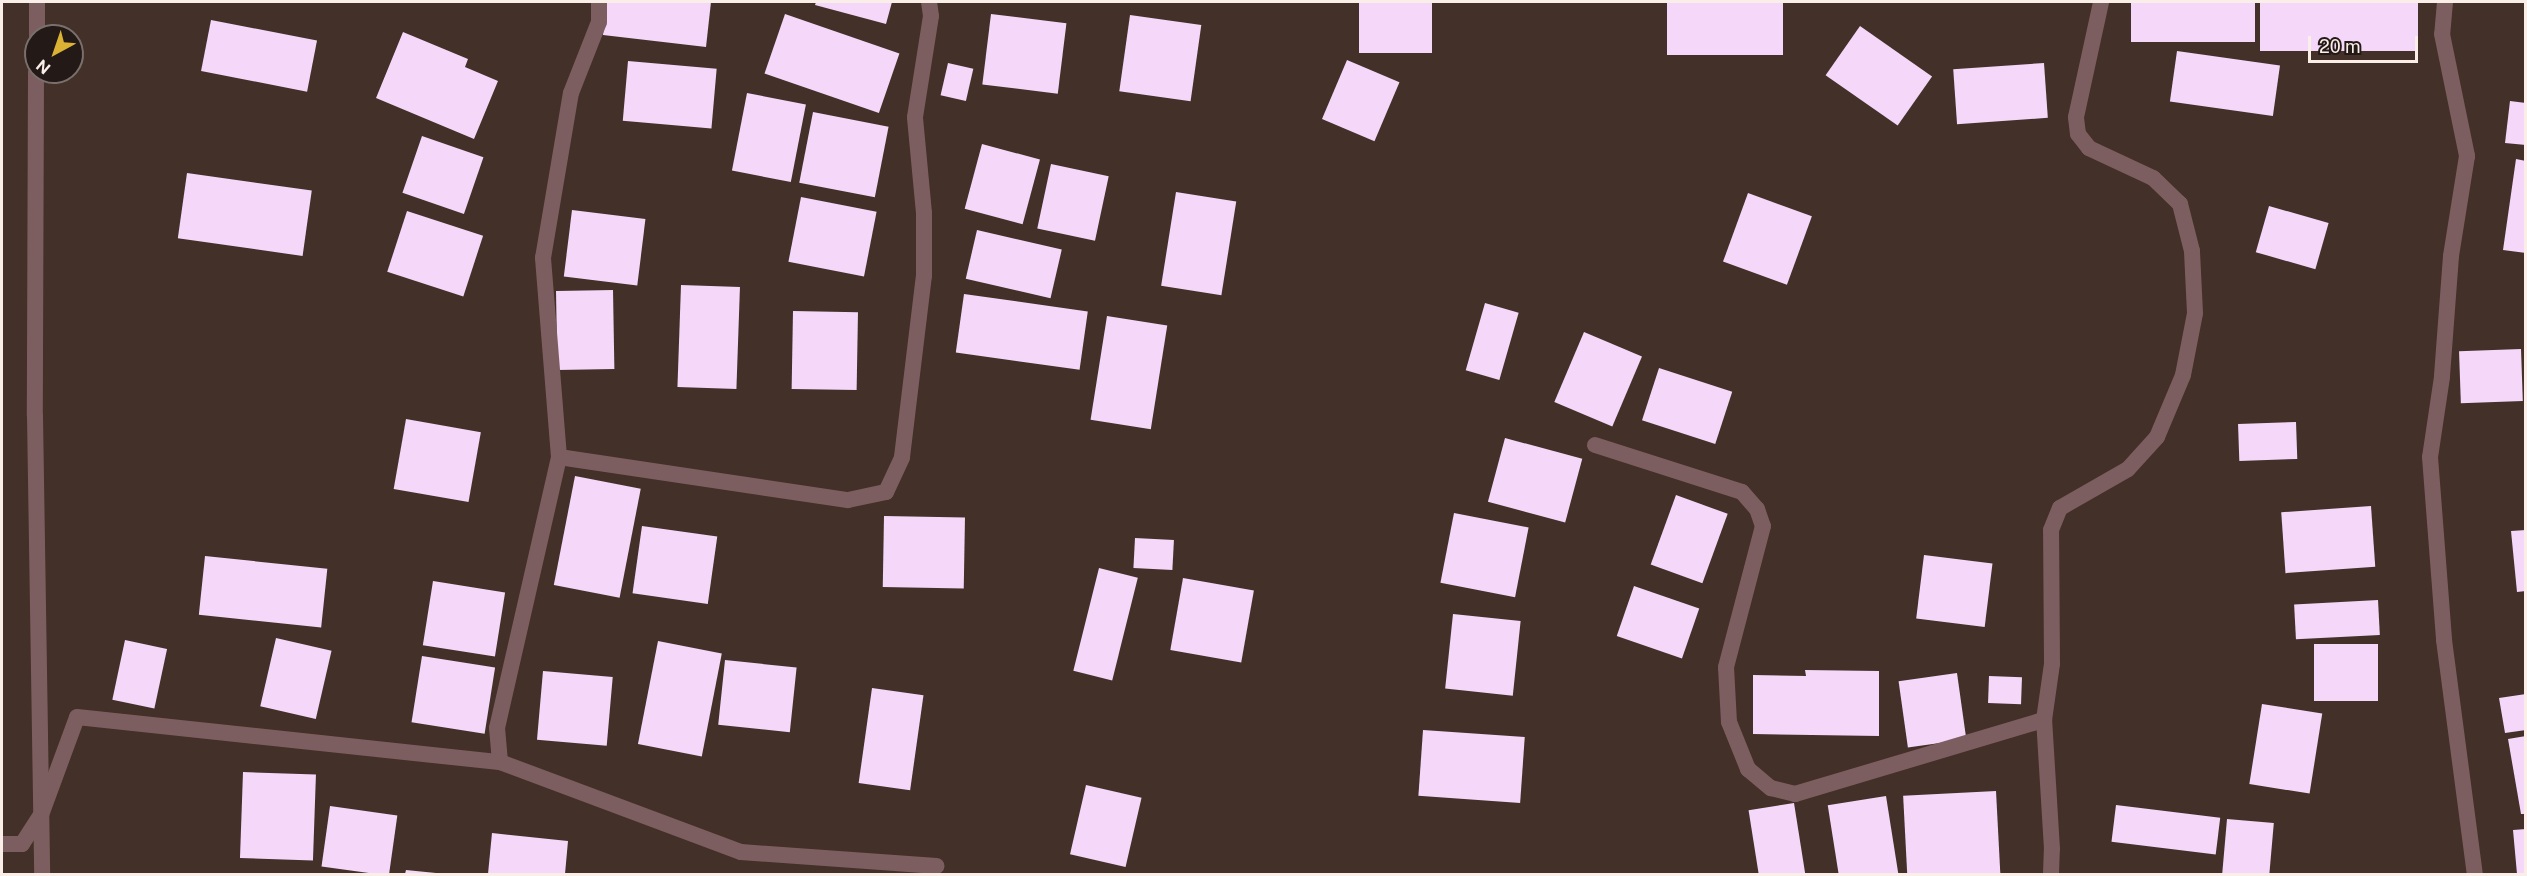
<!DOCTYPE html>
<style>
body{margin:0}
#map{position:relative;width:2527px;height:876px;overflow:hidden;background:#433028;font-family:"Public Sans",sans-serif}
div>[style]{position:absolute}
.building>*{inset:0;background:#f4d7f9;transform-origin:0 0}
.minor>*{height:16px;margin:-8px;padding:0 8px;transform-origin:8px;border-radius:8px;background:#7d5e60}
span{translate:-50% -50%;white-space:nowrap;text-align:center;line-height:1.15;-webkit-text-stroke:6px #231a17;paint-order:stroke}
.frame{position:absolute;inset:0;border:3px solid #faeee8;pointer-events:none}
.north{position:absolute;left:24px;top:24px;width:60px;height:60px;box-sizing:border-box;background:#231a17;border:2px solid #796f6b;border-radius:50%;rotate:220deg;font-size:16px;font-weight:700;line-height:24px;text-align:center;color:#faeee8}
.north::after{content:'';display:block;margin:auto;width:21px;height:27px;background:#dbb233;clip-path:polygon(50% 0,100% 100%,50% 72%,0 100%)}
.scale{position:absolute;left:2308px;top:36px;width:110px;height:27px;box-sizing:border-box;border:3px solid #faeee8;border-top:0;padding-left:8px;font-size:18px;line-height:21px;white-space:nowrap;color:#faeee8;-webkit-text-stroke:4px #231a17;paint-order:stroke}
</style>
<div id="map">
<div class="building">
<div style="clip-path:polygon(606px 2px,711px 2px,706px 47px,603px 35px)"></div>
<div style="clip-path:polygon(816px 2px,892px 2px,886px 24px,815px 5px)"></div>
<div style="left:1359px;top:2px;width:73px;height:51px"></div>
<div style="left:1667px;top:2px;width:116px;height:53px"></div>
<div style="left:2131px;top:2px;width:124px;height:40px"></div>
<div style="left:2260px;top:2px;width:158px;height:49px"></div>
<div style="left:785px;top:14px;width:121px;height:63px;rotate:19deg"></div>
<div style="left:991px;top:14px;width:76px;height:71px;rotate:7deg"></div>
<div style="left:1130px;top:15px;width:72px;height:77px;rotate:8deg"></div>
<div style="left:211px;top:20px;width:108px;height:52px;rotate:11deg"></div>
<div style="left:1860px;top:26px;width:88px;height:60px;rotate:35deg"></div>
<div style="clip-path:polygon(403px 32px,468px 59px,465px 67px,498px 81px,474px 139px,376px 98px)"></div>
<div style="left:2177px;top:51px;width:104px;height:51px;rotate:8deg"></div>
<div style="left:1347px;top:60px;width:57px;height:64px;rotate:23deg"></div>
<div style="left:628px;top:61px;width:89px;height:60px;rotate:5deg"></div>
<div style="left:948px;top:63px;width:26px;height:33px;rotate:13deg"></div>
<div style="left:2044px;top:63px;width:55px;height:91px;rotate:86deg"></div>
<div style="left:747px;top:93px;width:60px;height:79px;rotate:11deg"></div>
<div style="clip-path:polygon(2510px 101px,2526px 103px,2526px 145px,2505px 143px)"></div>
<div style="left:813px;top:112px;width:77px;height:72px;rotate:11deg"></div>
<div style="left:422px;top:136px;width:65px;height:60px;rotate:19deg"></div>
<div style="left:982px;top:144px;width:60px;height:67px;rotate:15deg"></div>
<div style="clip-path:polygon(2516px 159px,2526px 161px,2526px 253px,2503px 250px)"></div>
<div style="left:1051px;top:164px;width:59px;height:66px;rotate:12deg"></div>
<div style="left:187px;top:173px;width:126px;height:66px;rotate:8deg"></div>
<div style="left:1176px;top:192px;width:61px;height:95px;rotate:9deg"></div>
<div style="left:1748px;top:193px;width:68px;height:73px;rotate:20deg"></div>
<div style="left:801px;top:197px;width:77px;height:66px;rotate:11deg"></div>
<div style="left:2269px;top:206px;width:62px;height:48px;rotate:16deg"></div>
<div style="left:572px;top:210px;width:74px;height:67px;rotate:7deg"></div>
<div style="left:407px;top:211px;width:80px;height:64px;rotate:18deg"></div>
<div style="left:977px;top:230px;width:87px;height:50px;rotate:13deg"></div>
<div style="left:681px;top:285px;width:59px;height:102px;rotate:2deg"></div>
<div style="left:613px;top:290px;width:79px;height:57px;rotate:89deg"></div>
<div style="left:964px;top:294px;width:125px;height:59px;rotate:8deg"></div>
<div style="left:1485px;top:303px;width:35px;height:70px;rotate:16deg"></div>
<div style="left:793px;top:311px;width:65px;height:78px;rotate:1deg"></div>
<div style="left:1107px;top:316px;width:61px;height:105px;rotate:9deg"></div>
<div style="left:1584px;top:332px;width:63px;height:76px;rotate:23deg"></div>
<div style="left:2521px;top:349px;width:52px;height:62px;rotate:88deg"></div>
<div style="left:1659px;top:368px;width:77px;height:55px;rotate:18deg"></div>
<div style="left:406px;top:419px;width:76px;height:71px;rotate:10deg"></div>
<div style="left:2296px;top:422px;width:37px;height:58px;rotate:88deg"></div>
<div style="left:1505px;top:438px;width:80px;height:66px;rotate:15deg"></div>
<div style="left:575px;top:476px;width:67px;height:111px;rotate:11deg"></div>
<div style="left:1676px;top:495px;width:55px;height:74px;rotate:20deg"></div>
<div style="left:2371px;top:506px;width:61px;height:90px;rotate:86deg"></div>
<div style="left:1454px;top:513px;width:76px;height:71px;rotate:11deg"></div>
<div style="left:884px;top:516px;width:81px;height:71px;rotate:1deg"></div>
<div style="left:642px;top:526px;width:76px;height:68px;rotate:8deg"></div>
<div style="clip-path:polygon(2526px 530px,2526px 591px,2517px 592px,2511px 531px)"></div>
<div style="left:1135px;top:538px;width:39px;height:30px;rotate:3deg"></div>
<div style="left:1924px;top:555px;width:69px;height:64px;rotate:7deg"></div>
<div style="left:205px;top:556px;width:123px;height:59px;rotate:6deg"></div>
<div style="left:1099px;top:568px;width:40px;height:106px;rotate:14deg"></div>
<div style="left:1183px;top:578px;width:72px;height:73px;rotate:10deg"></div>
<div style="left:433px;top:581px;width:73px;height:65px;rotate:9deg"></div>
<div style="left:1634px;top:586px;width:69px;height:53px;rotate:19deg"></div>
<div style="left:2378px;top:600px;width:35px;height:84px;rotate:87deg"></div>
<div style="left:1453px;top:614px;width:68px;height:75px;rotate:6deg"></div>
<div style="left:276px;top:638px;width:57px;height:70px;rotate:13deg"></div>
<div style="left:125px;top:640px;width:43px;height:61px;rotate:12deg"></div>
<div style="left:658px;top:641px;width:65px;height:105px;rotate:11deg"></div>
<div style="left:2314px;top:644px;width:64px;height:57px"></div>
<div style="left:422px;top:656px;width:74px;height:67px;rotate:9deg"></div>
<div style="left:725px;top:660px;width:72px;height:65px;rotate:6deg"></div>
<div style="clip-path:polygon(1805px 670px,1879px 671px,1879px 736px,1753px 734px,1753px 675px,1806px 676px)"></div>
<div style="left:543px;top:671px;width:70px;height:69px;rotate:5deg"></div>
<div style="left:1957px;top:673px;width:67px;height:59px;rotate:82deg"></div>
<div style="left:1989px;top:676px;width:33px;height:27px;rotate:2deg"></div>
<div style="left:872px;top:688px;width:52px;height:96px;rotate:8deg"></div>
<div style="clip-path:polygon(2526px 694px,2526px 730px,2505px 733px,2499px 698px)"></div>
<div style="left:2262px;top:704px;width:61px;height:81px;rotate:9deg"></div>
<div style="left:1423px;top:730px;width:102px;height:66px;rotate:4deg"></div>
<div style="clip-path:polygon(2526px 736px,2526px 814px,2521px 814px,2508px 739px)"></div>
<div style="left:243px;top:772px;width:73px;height:86px;rotate:2deg"></div>
<div style="left:1086px;top:785px;width:57px;height:71px;rotate:13deg"></div>
<div style="left:1996px;top:791px;width:83px;height:93px;rotate:87deg"></div>
<div style="left:1886px;top:796px;width:79px;height:59px;rotate:81deg"></div>
<div style="left:1794px;top:803px;width:72px;height:46px;rotate:81deg"></div>
<div style="left:2116px;top:805px;width:105px;height:37px;rotate:7deg"></div>
<div style="left:330px;top:806px;width:68px;height:61px;rotate:8deg"></div>
<div style="left:2227px;top:819px;width:47px;height:55px;rotate:5deg"></div>
<div style="clip-path:polygon(2526px 829px,2526px 874px,2517px 874px,2513px 830px)"></div>
<div style="clip-path:polygon(492px 833px,568px 841px,565px 874px,488px 874px)"></div>
<div style="clip-path:polygon(406px 870px,436px 873px,436px 874px,405px 874px)"></div>
</div>
<div class="minor">
<div style="left:2445px;top:2px;width:32px;rotate:95deg"></div>
<div style="left:2442px;top:34px;width:125px;rotate:78.4deg"></div>
<div style="left:2467px;top:156px;width:101px;rotate:99.1deg"></div>
<div style="left:2451px;top:256px;width:121px;rotate:94.3deg"></div>
<div style="left:2442px;top:377px;width:81px;rotate:98.5deg"></div>
<div style="left:2430px;top:457px;width:184px;rotate:85.6deg"></div>
<div style="left:2444px;top:640px;width:236px;rotate:82.5deg"></div>
<div style="left:37px;top:36px;width:34px;rotate:-90deg"></div>
<div style="left:36px;top:72px;width:344px;rotate:90.2deg"></div>
<div style="left:35px;top:416px;width:458px;rotate:89.1deg"></div>
<div style="left:1595px;top:445px;width:154px;rotate:17.7deg"></div>
<div style="left:1742px;top:492px;width:23px;rotate:49deg"></div>
<div style="left:1757px;top:509px;width:18px;rotate:71deg"></div>
<div style="left:1763px;top:526px;width:146px;rotate:104.7deg"></div>
<div style="left:1726px;top:667px;width:55px;rotate:86.9deg"></div>
<div style="left:1729px;top:722px;width:51px;rotate:68deg"></div>
<div style="left:1748px;top:769px;width:30px;rotate:40deg"></div>
<div style="left:1771px;top:788px;width:25px;rotate:14deg"></div>
<div style="left:1795px;top:794px;width:260px;rotate:-16.6deg"></div>
<div style="left:559px;top:457px;width:292px;rotate:8.5deg"></div>
<div style="left:848px;top:500px;width:39px;rotate:-12deg"></div>
<div style="left:886px;top:492px;width:38px;rotate:-65deg"></div>
<div style="left:902px;top:457px;width:182px;rotate:-83.1deg"></div>
<div style="left:924px;top:276px;width:63px;rotate:-90deg"></div>
<div style="left:924px;top:213px;width:96px;rotate:-95.4deg"></div>
<div style="left:915px;top:117px;width:102px;rotate:-81deg"></div>
<div style="left:931px;top:16px;width:14px;rotate:-98deg"></div>
<div style="left:500px;top:762px;width:34px;rotate:-95deg"></div>
<div style="left:497px;top:728px;width:278px;rotate:-77.1deg"></div>
<div style="left:559px;top:457px;width:200px;rotate:-94.6deg"></div>
<div style="left:543px;top:258px;width:167px;rotate:-80.4deg"></div>
<div style="left:571px;top:93px;width:76px;rotate:-68.5deg"></div>
<div style="left:599px;top:22px;width:20px;rotate:-90deg"></div>
<div style="left:2px;top:844px;width:20px"></div>
<div style="left:22px;top:844px;width:35px;rotate:-57deg"></div>
<div style="left:41px;top:815px;width:104px;rotate:-69.8deg"></div>
<div style="left:77px;top:717px;width:425px;rotate:6.1deg"></div>
<div style="left:500px;top:762px;width:257px;rotate:20.5deg"></div>
<div style="left:741px;top:852px;width:196px;rotate:4.1deg"></div>
<div style="left:2051px;top:874px;width:25px;rotate:-88deg"></div>
<div style="left:2052px;top:849px;width:129px;rotate:-93.5deg"></div>
<div style="left:2044px;top:720px;width:57px;rotate:-81.9deg"></div>
<div style="left:2052px;top:664px;width:134px;rotate:-90.4deg"></div>
<div style="left:2051px;top:530px;width:24px;rotate:-68deg"></div>
<div style="left:2060px;top:508px;width:78px;rotate:-29.8deg"></div>
<div style="left:2128px;top:469px;width:43px;rotate:-47.8deg"></div>
<div style="left:2157px;top:437px;width:67px;rotate:-67.2deg"></div>
<div style="left:2183px;top:375px;width:63px;rotate:-79deg"></div>
<div style="left:2195px;top:313px;width:62px;rotate:-92.8deg"></div>
<div style="left:2192px;top:251px;width:49px;rotate:-104.3deg"></div>
<div style="left:2180px;top:204px;width:37px;rotate:-136deg"></div>
<div style="left:2153px;top:178px;width:71px;rotate:-154.9deg"></div>
<div style="left:2089px;top:148px;width:18px;rotate:-128deg"></div>
<div style="left:2078px;top:134px;width:17px;rotate:-97deg"></div>
<div style="left:2076px;top:117px;width:118px;rotate:-77.7deg"></div>
</div>
<div class="frame"></div>
<div class="north">N</div>
<div class="scale">20 m</div>
</div>
